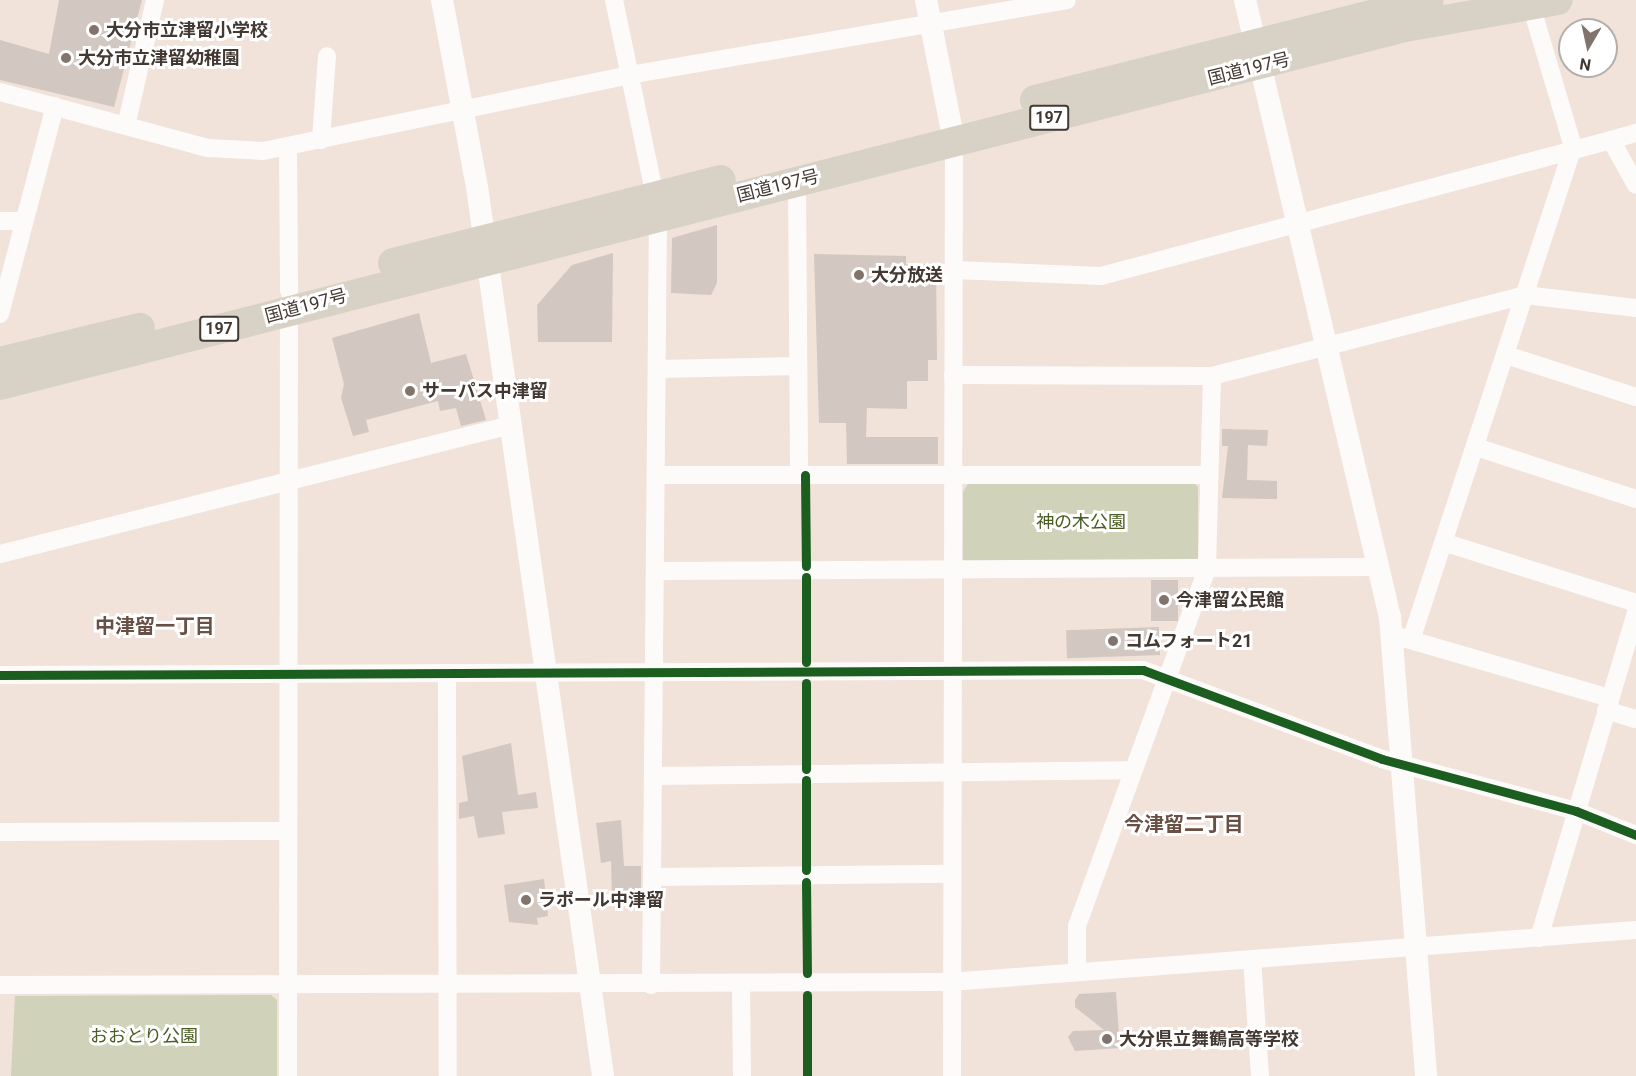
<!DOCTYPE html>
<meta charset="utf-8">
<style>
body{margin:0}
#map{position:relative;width:1636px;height:1076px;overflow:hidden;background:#f1e2da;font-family:Roboto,"Noto Sans JP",sans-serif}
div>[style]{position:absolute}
.green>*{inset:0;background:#d0d2b9}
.building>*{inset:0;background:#d3c7c1;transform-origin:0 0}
.minor>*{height:18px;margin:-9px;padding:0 9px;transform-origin:9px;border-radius:9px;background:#fdfbf9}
.tertiary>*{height:22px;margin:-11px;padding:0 11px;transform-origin:11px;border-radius:11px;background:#fdfbf9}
.trunk>*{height:30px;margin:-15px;padding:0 15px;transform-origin:15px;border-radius:15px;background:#d8d2c6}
.cycleway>*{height:9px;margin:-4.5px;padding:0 4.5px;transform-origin:4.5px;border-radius:4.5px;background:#1b5e20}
.dots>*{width:16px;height:16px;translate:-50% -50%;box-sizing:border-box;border:3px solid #fff;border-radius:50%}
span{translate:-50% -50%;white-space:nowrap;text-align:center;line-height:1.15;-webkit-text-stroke:6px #fff;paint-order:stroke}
.shield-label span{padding:2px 4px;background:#fff;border:2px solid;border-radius:4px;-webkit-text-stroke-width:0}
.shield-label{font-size:16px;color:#433832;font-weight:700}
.poi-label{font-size:18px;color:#433832;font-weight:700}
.left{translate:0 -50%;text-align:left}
.street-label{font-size:18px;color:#433832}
.park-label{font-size:18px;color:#4a5e23}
.neighbourhood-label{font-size:20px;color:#685044;font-weight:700}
.north{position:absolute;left:1558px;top:18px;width:60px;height:60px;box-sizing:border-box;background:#fff;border:2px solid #b4afad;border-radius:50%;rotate:189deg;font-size:16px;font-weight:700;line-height:24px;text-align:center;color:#433832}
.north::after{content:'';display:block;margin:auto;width:21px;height:27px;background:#80746d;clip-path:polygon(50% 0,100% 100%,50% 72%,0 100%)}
</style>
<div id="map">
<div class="green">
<div style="clip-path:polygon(970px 480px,1192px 481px,1198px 487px,1198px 558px,1192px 563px,968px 565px,963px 559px,963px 492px)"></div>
<div style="clip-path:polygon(271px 995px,277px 1000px,277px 1076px,11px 1076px,15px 996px)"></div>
</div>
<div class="building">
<div style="clip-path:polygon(59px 0,142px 0,114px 107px,0 80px,0 40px,49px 54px)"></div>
<div style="clip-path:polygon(717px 225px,717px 283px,711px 295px,671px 293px,672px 238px)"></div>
<div style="clip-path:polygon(613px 253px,612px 342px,538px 342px,537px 305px,572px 265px)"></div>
<div style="clip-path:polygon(814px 254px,906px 256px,906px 264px,936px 264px,937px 360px,928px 360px,928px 381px,907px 381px,907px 409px,867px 408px,866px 437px,938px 437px,938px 464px,847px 464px,846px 423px,819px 423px)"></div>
<div style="clip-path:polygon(419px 313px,431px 363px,466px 354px,486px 420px,461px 426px,456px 408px,440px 411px,438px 401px,366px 420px,369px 432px,353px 436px,341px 398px,344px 384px,332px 338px)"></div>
<div style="clip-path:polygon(1222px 429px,1268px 430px,1267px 446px,1248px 445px,1247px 480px,1277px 481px,1277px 499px,1222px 498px,1228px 446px,1222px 446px)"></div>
<div style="left:1151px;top:580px;width:27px;height:41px"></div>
<div style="left:1159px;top:627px;width:28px;height:93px;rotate:88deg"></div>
<div style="clip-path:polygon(511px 743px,518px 795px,536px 792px,538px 808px,502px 812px,505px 834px,478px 838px,474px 816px,459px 819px,459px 803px,468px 801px,462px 756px)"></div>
<div style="clip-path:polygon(621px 820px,624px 866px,641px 866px,641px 899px,612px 900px,611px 861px,601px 863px,596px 823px)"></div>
<div style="clip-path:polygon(544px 879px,548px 916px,537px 918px,538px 925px,509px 922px,504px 885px)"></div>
<div style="clip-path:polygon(1116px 992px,1120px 1048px,1075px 1051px,1068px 1037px,1073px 1031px,1104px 1030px,1075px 1007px,1075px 1000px,1079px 994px)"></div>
</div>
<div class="minor">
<div style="left:614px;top:0;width:200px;rotate:78.2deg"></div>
<div style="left:0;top:92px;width:215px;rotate:15.1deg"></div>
<div style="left:208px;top:148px;width:55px;rotate:3.1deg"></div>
<div style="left:263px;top:151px;width:374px;rotate:-11.7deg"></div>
<div style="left:629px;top:75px;width:444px;rotate:-9.7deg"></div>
<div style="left:126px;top:126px;width:129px;rotate:-77deg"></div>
<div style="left:321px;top:140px;width:84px;rotate:-85.9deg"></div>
<div style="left:1611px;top:140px;width:26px;rotate:-16deg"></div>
<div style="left:288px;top:146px;width:145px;rotate:89.6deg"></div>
<div style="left:797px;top:181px;width:294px;rotate:89.6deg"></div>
<div style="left:0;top:221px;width:23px"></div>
<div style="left:953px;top:270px;width:148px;rotate:2.3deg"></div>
<div style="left:1101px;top:276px;width:528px;rotate:-14.93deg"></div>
<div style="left:1611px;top:140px;width:51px;rotate:60.9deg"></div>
<div style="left:0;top:314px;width:215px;rotate:-75.2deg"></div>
<div style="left:1506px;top:355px;width:137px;rotate:17.9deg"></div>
<div style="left:657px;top:369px;width:141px;rotate:-1.2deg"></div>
<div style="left:953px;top:375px;width:259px;rotate:0.2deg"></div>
<div style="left:1212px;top:376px;width:323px;rotate:-14.5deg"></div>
<div style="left:1525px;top:295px;width:112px;rotate:6.7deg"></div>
<div style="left:1476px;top:447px;width:168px;rotate:18deg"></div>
<div style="left:656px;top:475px;width:552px"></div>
<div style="left:1446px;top:543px;width:199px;rotate:17.5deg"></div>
<div style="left:0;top:554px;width:527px;rotate:-14.17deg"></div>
<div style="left:655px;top:571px;width:725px;rotate:-0.32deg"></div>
<div style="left:1400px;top:637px;width:219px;rotate:16.2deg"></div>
<div style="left:1412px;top:637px;width:516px;rotate:-71.81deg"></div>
<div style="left:1573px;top:147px;width:148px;rotate:-106.5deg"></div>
<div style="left:447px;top:673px;width:403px;rotate:89.9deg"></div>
<div style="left:0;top:675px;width:1143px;rotate:-0.25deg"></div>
<div style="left:1143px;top:670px;width:255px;rotate:20.4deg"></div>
<div style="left:1382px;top:759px;width:201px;rotate:15deg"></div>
<div style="left:1576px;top:811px;width:65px;rotate:21.8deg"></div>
<div style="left:1606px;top:710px;width:31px;rotate:17deg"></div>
<div style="left:653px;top:776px;width:480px;rotate:-0.7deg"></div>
<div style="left:0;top:832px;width:288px;rotate:-0.2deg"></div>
<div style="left:652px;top:877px;width:299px;rotate:-0.6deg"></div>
<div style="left:1539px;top:938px;width:340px;rotate:-73.4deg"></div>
<div style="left:1252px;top:959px;width:117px;rotate:86.1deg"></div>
<div style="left:1077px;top:972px;width:46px;rotate:-90deg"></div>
<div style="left:1077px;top:926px;width:381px;rotate:-70deg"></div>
<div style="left:1207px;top:568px;width:192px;rotate:-88.5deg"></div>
<div style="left:741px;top:984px;width:92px;rotate:89.4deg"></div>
<div style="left:0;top:985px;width:950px;rotate:-0.18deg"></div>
<div style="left:950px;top:982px;width:688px;rotate:-4.33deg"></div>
<div style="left:651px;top:985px;width:768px;rotate:-89.48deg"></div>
<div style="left:288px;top:1076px;width:765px;rotate:-89.93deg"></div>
<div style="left:952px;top:1076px;width:935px;rotate:-89.88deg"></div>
</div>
<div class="tertiary">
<div style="left:442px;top:0;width:190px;rotate:79.4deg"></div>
<div style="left:477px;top:187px;width:898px;rotate:81.93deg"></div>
<div style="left:926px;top:0;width:144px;rotate:78.8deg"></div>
<div style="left:1245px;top:0;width:634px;rotate:76.78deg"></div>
<div style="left:1390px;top:617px;width:460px;rotate:85.5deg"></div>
</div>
<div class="trunk">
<div style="left:1035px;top:100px;width:406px;rotate:-14.2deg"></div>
<div style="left:393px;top:263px;width:338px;rotate:-14.2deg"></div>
<div style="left:0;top:362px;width:144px;rotate:-13.7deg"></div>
<div style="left:0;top:385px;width:1450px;rotate:-14.3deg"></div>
<div style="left:1405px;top:27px;width:155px;rotate:-10deg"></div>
</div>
<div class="cycleway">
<div style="left:805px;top:475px;width:91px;rotate:89.4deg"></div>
<div style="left:806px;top:577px;width:85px;rotate:90deg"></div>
<div style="left:0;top:675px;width:1143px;rotate:-0.25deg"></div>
<div style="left:1143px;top:670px;width:255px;rotate:20.4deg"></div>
<div style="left:1382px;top:759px;width:201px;rotate:15deg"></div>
<div style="left:1576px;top:811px;width:65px;rotate:21.8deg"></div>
<div style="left:806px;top:683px;width:86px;rotate:90deg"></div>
<div style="left:806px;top:780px;width:90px;rotate:90deg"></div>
<div style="left:806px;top:882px;width:91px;rotate:89.4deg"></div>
<div style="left:807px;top:995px;width:81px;rotate:90deg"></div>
</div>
<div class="dots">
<div style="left:94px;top:30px;background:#80746d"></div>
<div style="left:66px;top:58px;background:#80746d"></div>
<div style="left:859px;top:275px;background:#80746d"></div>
<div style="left:410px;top:391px;background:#80746d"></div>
<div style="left:1164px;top:600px;background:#80746d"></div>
<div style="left:1113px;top:641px;background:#80746d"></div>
<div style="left:526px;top:900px;background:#80746d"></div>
<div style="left:1107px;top:1039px;background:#80746d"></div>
</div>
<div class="shield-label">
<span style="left:1049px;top:118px">197</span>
<span style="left:219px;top:329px">197</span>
</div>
<div class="poi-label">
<span class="left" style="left:106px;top:30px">大分市立津留小学校</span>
<span class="left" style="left:78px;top:58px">大分市立津留幼稚園</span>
<span class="left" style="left:871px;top:275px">大分放送</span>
<span class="left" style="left:422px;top:391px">サーパス中津留</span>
<span class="left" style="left:1176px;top:600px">今津留公民館</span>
<span class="left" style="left:1125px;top:641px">コムフォート21</span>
<span class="left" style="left:538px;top:900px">ラポール中津留</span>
<span class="left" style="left:1119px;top:1039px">大分県立舞鶴高等学校</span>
</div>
<div class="street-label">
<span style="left:1249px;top:69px;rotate:-14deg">国道197号</span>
<span style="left:778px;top:186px;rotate:-14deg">国道197号</span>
<span style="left:306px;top:306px;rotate:-15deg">国道197号</span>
</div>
<div class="park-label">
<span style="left:1081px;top:522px">神の木公園</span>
<span style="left:144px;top:1036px">おおとり公園</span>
</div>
<div class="neighbourhood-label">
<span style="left:155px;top:626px">中津留一丁目</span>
<span style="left:1184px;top:824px">今津留二丁目</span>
</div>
<div class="north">N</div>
</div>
